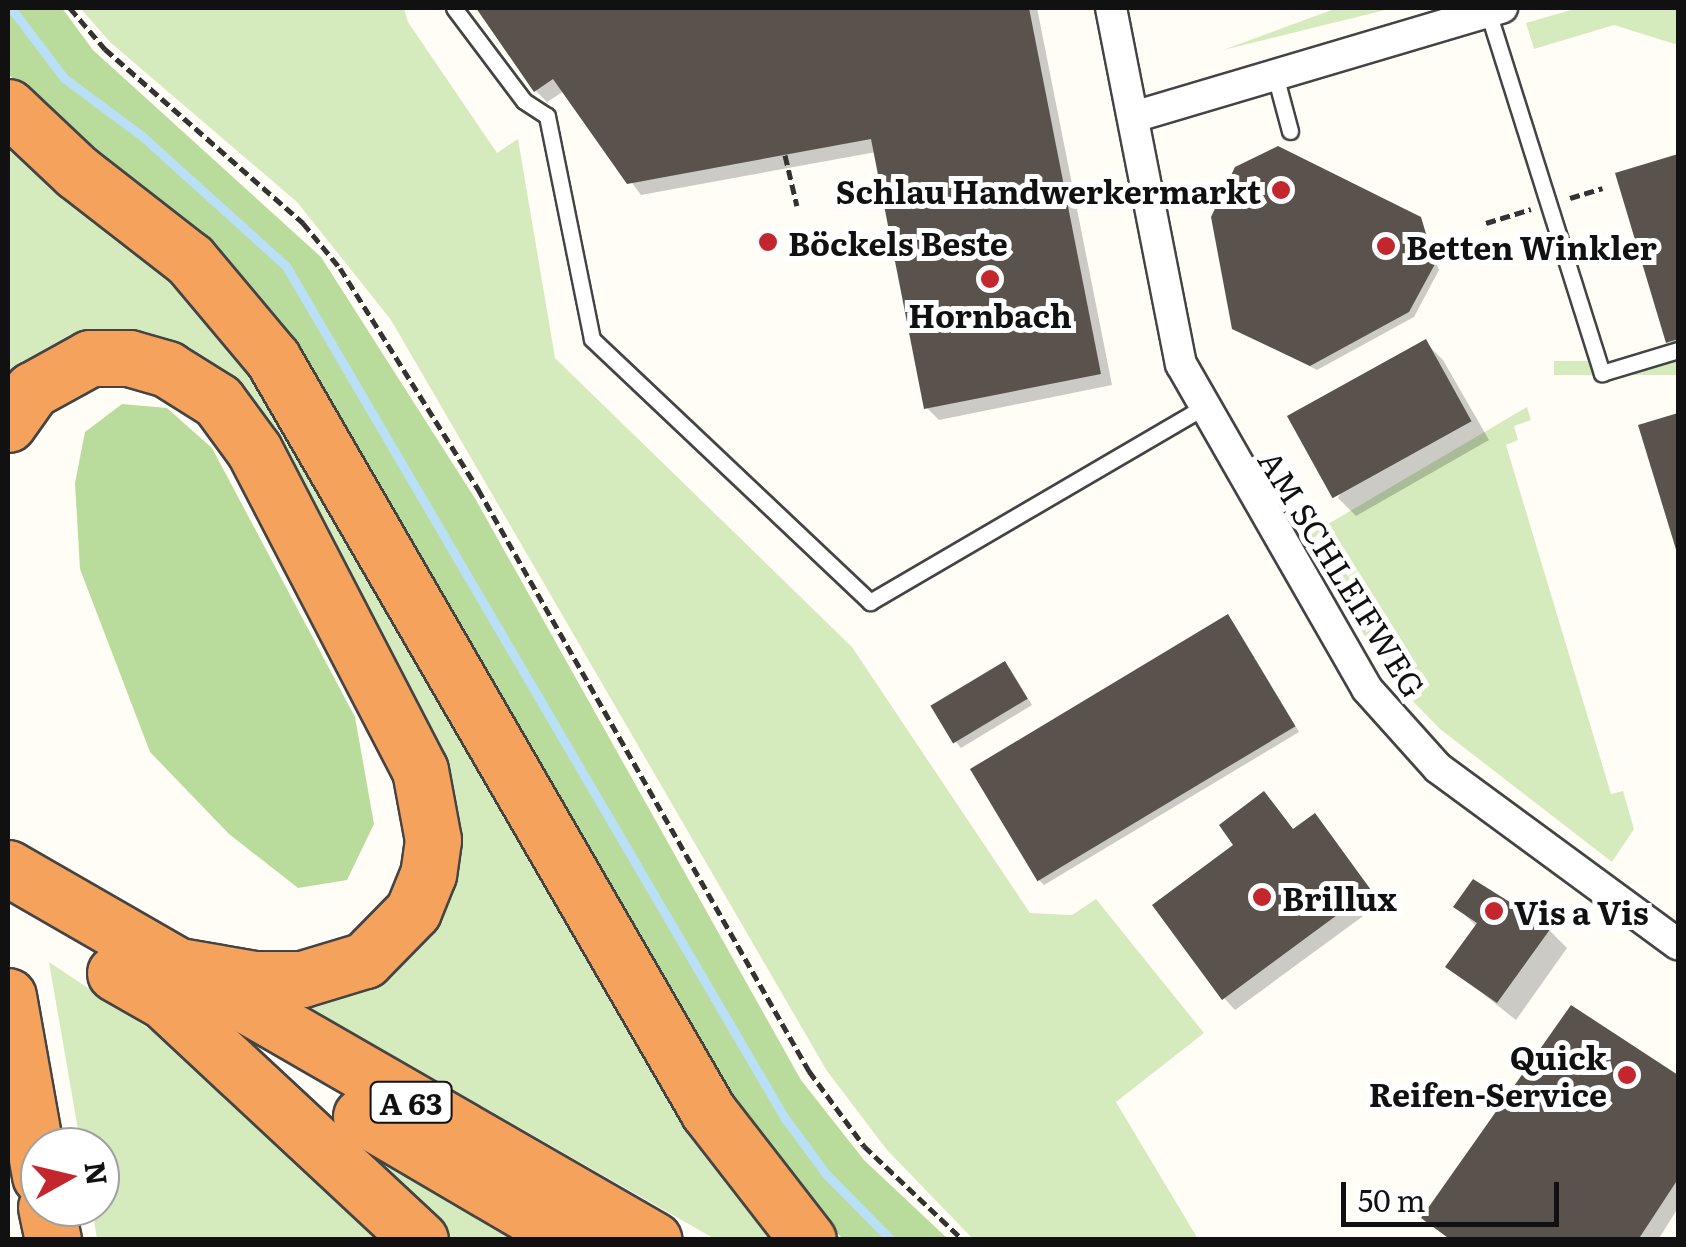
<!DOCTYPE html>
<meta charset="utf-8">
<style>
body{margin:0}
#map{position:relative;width:1686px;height:1247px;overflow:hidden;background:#fffdf5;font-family:Literata,serif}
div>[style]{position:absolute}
.green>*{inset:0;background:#d5ebbd;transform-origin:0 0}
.forest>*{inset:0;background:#b9dc9c}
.shadow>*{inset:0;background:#0003}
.stream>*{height:9px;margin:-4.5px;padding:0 4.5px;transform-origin:4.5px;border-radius:4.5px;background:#b9e0f7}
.building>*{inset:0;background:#5a524d;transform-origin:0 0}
.path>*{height:5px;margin-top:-2.5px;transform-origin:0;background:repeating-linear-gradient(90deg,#333 0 10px,transparent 0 15px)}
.roads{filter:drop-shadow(2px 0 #444) drop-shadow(-2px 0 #444) drop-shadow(0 2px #444) drop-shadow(0 -2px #444)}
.lane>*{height:15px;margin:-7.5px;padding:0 7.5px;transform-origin:7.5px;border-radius:7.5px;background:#fff}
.street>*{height:30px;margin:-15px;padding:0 15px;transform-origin:15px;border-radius:15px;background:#fff}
.highway>*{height:55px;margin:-27.5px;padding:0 27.5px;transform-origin:27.5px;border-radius:27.5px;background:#f5a25d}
.dots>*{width:28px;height:28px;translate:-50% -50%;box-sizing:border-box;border:5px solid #fff;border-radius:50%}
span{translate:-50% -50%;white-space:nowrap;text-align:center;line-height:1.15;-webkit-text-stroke:10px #fff;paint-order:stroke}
.shield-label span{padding:2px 8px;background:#fff;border:2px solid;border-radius:8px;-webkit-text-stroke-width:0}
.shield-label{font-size:30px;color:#111;font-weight:700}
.poi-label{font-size:32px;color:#111;font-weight:700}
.right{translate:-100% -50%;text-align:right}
.left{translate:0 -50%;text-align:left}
.street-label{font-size:32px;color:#111}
.frame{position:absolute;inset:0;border:10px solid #111;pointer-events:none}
.north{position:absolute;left:20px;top:1127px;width:100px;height:100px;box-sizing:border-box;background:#fff;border:2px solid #a0a0a0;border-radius:50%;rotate:82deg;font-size:28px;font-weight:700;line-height:40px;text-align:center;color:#111}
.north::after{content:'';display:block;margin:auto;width:35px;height:45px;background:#c4262e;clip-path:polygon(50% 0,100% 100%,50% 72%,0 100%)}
.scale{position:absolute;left:1341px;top:1182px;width:218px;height:45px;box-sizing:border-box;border:5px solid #111;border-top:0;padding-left:12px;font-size:30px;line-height:35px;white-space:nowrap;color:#111;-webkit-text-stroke:8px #fff;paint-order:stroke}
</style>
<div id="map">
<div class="green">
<div style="clip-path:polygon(80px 8px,404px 8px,408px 22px,497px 153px,518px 139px,555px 358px,852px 647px,1030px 913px,1072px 915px,1096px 899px,1204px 1033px,1116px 1102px,1198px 1239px,973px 1239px,887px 1150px,827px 1071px,391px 320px,297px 202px,111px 43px)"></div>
<div style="clip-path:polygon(1337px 8px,1393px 8px,1223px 50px)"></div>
<div style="clip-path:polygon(1578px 8px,1678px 8px,1678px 45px,1614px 25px,1534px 49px,1526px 23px)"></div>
<div style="clip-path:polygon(8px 137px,159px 262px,238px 344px,783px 1239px,715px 1239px,291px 998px,443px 892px,223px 378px,8px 385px)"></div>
<div style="left:1678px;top:361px;width:14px;height:124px;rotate:90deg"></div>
<div style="clip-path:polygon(1527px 407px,1531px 420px,1514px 426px,1518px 440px,1506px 445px,1611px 794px,1623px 791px,1634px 829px,1612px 862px,1440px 729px,1398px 686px,1301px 540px)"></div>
<div style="clip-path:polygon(49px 962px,167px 1041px,394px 1239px,97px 1239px,92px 1207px,100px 1207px,100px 1147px,81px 1147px)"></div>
<div style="clip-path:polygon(349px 1144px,464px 1206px,523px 1239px,441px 1239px)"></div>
</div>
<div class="forest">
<div style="clip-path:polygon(8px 8px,62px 8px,93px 50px,321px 257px,476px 500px,801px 1080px,864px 1160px,948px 1239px,843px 1239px,784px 1179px,737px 1110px,398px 531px,8px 73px)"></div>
<div style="clip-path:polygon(122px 404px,167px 408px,212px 448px,355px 717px,374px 824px,347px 880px,298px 888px,229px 834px,150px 752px,80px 569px,75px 483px,85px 432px)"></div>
</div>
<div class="shadow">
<div style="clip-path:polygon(479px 8px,1037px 8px,1112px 385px,939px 420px,927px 408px,876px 152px,641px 195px,564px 91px,547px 102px,536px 91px)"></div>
<div style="clip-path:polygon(1678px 156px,1678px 345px,1673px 347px,1618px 175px)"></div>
<div style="clip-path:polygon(1419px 219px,1439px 270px,1414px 317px,1317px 370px,1234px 328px)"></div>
<div style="clip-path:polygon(1425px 342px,1443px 360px,1489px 440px,1356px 516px,1338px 498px)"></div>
<div style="clip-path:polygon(1678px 416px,1678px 550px,1641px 426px)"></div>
<div style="clip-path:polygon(1233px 622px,1299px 732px,1044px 885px,1039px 880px)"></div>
<div style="clip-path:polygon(1010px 669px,1032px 705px,961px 748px,956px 742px)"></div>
<div style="clip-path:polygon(1264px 794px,1294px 831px,1314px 816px,1381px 903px,1235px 1010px,1224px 998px,1237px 845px)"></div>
<div style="clip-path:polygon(1457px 907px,1549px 930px,1567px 948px,1516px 1020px,1449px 967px,1477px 927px)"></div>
<div style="clip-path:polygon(1572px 1008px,1678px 1078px,1678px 1208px,1658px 1240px,1450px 1240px,1424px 1218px)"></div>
</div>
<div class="stream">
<div style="left:11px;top:8px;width:88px;rotate:52.9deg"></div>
<div style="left:64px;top:78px;width:97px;rotate:36.6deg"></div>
<div style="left:142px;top:136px;width:194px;rotate:42.1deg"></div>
<div style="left:286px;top:266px;width:986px;rotate:59.66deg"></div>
<div style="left:784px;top:1117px;width:71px;rotate:53.6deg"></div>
<div style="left:826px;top:1174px;width:93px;rotate:45.4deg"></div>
</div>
<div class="building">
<div style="clip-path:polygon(476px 8px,1029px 8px,1101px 374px,924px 409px,871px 139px,627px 184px,553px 79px,534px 92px)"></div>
<div style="clip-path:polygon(1278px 146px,1421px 217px,1435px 264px,1409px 312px,1310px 366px,1232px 329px,1211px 217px,1235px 167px)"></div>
<div style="clip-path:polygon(1678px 154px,1678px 339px,1666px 343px,1615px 173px)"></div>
<div style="left:1426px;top:339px;width:94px;height:159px;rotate:61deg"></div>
<div style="clip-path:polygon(1678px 413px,1678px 556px,1638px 425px)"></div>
<div style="left:1228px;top:614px;width:131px;height:301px;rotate:59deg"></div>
<div style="left:1005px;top:661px;width:44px;height:87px;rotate:59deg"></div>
<div style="clip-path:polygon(1264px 791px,1293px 829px,1315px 813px,1371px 890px,1222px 1000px,1152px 905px,1233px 845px,1219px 825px)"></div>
<div style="clip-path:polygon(1473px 879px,1551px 928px,1497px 1003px,1445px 967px,1477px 923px,1453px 907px)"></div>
<div style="clip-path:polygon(1571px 1005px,1678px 1075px,1678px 1179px,1638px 1240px,1451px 1240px,1421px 1218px)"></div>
</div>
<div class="path">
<div style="left:70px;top:8px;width:54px;rotate:49.5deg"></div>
<div style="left:105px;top:49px;width:264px;rotate:41.3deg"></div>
<div style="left:303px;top:223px;width:58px;rotate:50.6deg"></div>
<div style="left:340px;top:268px;width:261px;rotate:58deg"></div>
<div style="left:478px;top:489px;width:670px;rotate:60.37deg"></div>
<div style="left:809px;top:1071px;width:93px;rotate:53.7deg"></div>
<div style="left:864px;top:1146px;width:137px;rotate:43.5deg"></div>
<div style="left:785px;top:155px;width:52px;rotate:76.8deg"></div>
<div style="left:1570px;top:198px;width:34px;rotate:-17deg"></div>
<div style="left:1486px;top:223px;width:47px;rotate:-17.3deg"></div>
</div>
<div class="roads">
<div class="lane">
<div style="left:454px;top:8px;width:116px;rotate:53deg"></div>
<div style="left:524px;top:101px;width:27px;rotate:33deg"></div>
<div style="left:547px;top:116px;width:227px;rotate:78.6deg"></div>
<div style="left:592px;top:339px;width:383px;rotate:43.4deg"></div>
<div style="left:870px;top:602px;width:385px;rotate:-30.3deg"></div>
<div style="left:1488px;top:12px;width:379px;rotate:72.5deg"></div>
<div style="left:1602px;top:373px;width:79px;rotate:-16.8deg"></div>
<div style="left:1275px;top:75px;width:58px;rotate:75deg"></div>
</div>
<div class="street">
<div style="left:1111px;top:8px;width:363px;rotate:78.9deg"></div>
<div style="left:1181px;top:364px;width:374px;rotate:60.2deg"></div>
<div style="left:1367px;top:689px;width:106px;rotate:48.1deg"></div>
<div style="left:1438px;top:768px;width:298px;rotate:36.3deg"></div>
<div style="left:1133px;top:117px;width:385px;rotate:-16.5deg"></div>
</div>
<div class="highway">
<div style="left:8px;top:107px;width:95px;rotate:43.3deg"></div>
<div style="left:77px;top:172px;width:143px;rotate:37.9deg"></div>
<div style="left:190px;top:260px;width:129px;rotate:50deg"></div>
<div style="left:273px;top:359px;width:869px;rotate:59.95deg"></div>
<div style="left:708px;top:1111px;width:163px;rotate:52.2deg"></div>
<div style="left:8px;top:424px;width:42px;rotate:-54.8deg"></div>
<div style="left:32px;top:390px;width:66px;rotate:-28.9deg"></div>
<div style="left:90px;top:358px;width:39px"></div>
<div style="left:129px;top:358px;width:40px;rotate:16deg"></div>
<div style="left:167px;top:369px;width:60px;rotate:32.1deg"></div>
<div style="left:218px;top:401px;width:61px;rotate:53.7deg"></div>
<div style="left:254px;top:450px;width:360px;rotate:62.6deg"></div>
<div style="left:420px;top:770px;width:71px;rotate:79.5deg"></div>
<div style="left:433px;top:840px;width:34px;rotate:98deg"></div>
<div style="left:428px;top:874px;width:40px;rotate:112deg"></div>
<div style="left:413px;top:911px;width:69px;rotate:134.4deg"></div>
<div style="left:365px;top:960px;width:66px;rotate:163.2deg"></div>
<div style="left:302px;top:979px;width:47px;rotate:180deg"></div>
<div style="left:255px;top:979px;width:88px;rotate:-170.2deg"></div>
<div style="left:8px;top:868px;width:745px;rotate:29.94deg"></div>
<div style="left:115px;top:973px;width:56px;rotate:29.7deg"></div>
<div style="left:164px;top:1001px;width:350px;rotate:43deg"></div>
<div style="left:8px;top:996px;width:183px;rotate:79.9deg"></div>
<div style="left:361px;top:1116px;width:245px;rotate:30.4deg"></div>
<div style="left:46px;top:1207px;width:34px;rotate:78deg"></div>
</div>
</div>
<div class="dots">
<div style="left:1281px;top:190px;background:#c4262e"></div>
<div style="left:768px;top:242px;background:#c4262e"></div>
<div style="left:1386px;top:246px;background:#c4262e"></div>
<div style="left:990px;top:279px;background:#c4262e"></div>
<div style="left:1262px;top:897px;background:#c4262e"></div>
<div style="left:1494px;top:911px;background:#c4262e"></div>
<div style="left:1627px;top:1075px;background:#c4262e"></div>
</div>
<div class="shield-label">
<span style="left:411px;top:1102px">A 63</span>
</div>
<div class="poi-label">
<span class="right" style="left:1261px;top:190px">Schlau Handwerkermarkt</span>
<span class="left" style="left:788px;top:242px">Böckels Beste</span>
<span class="left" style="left:1406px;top:246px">Betten Winkler</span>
<span style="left:990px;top:314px">Hornbach</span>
<span class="left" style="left:1282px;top:897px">Brillux</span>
<span class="left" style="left:1514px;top:911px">Vis a Vis</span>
<span class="right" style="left:1607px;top:1075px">Quick<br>Reifen-Service</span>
</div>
<div class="street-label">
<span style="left:1343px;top:573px;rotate:58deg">AM SCHLEIFWEG</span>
</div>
<div class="frame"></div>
<div class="north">N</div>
<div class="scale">50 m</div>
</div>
